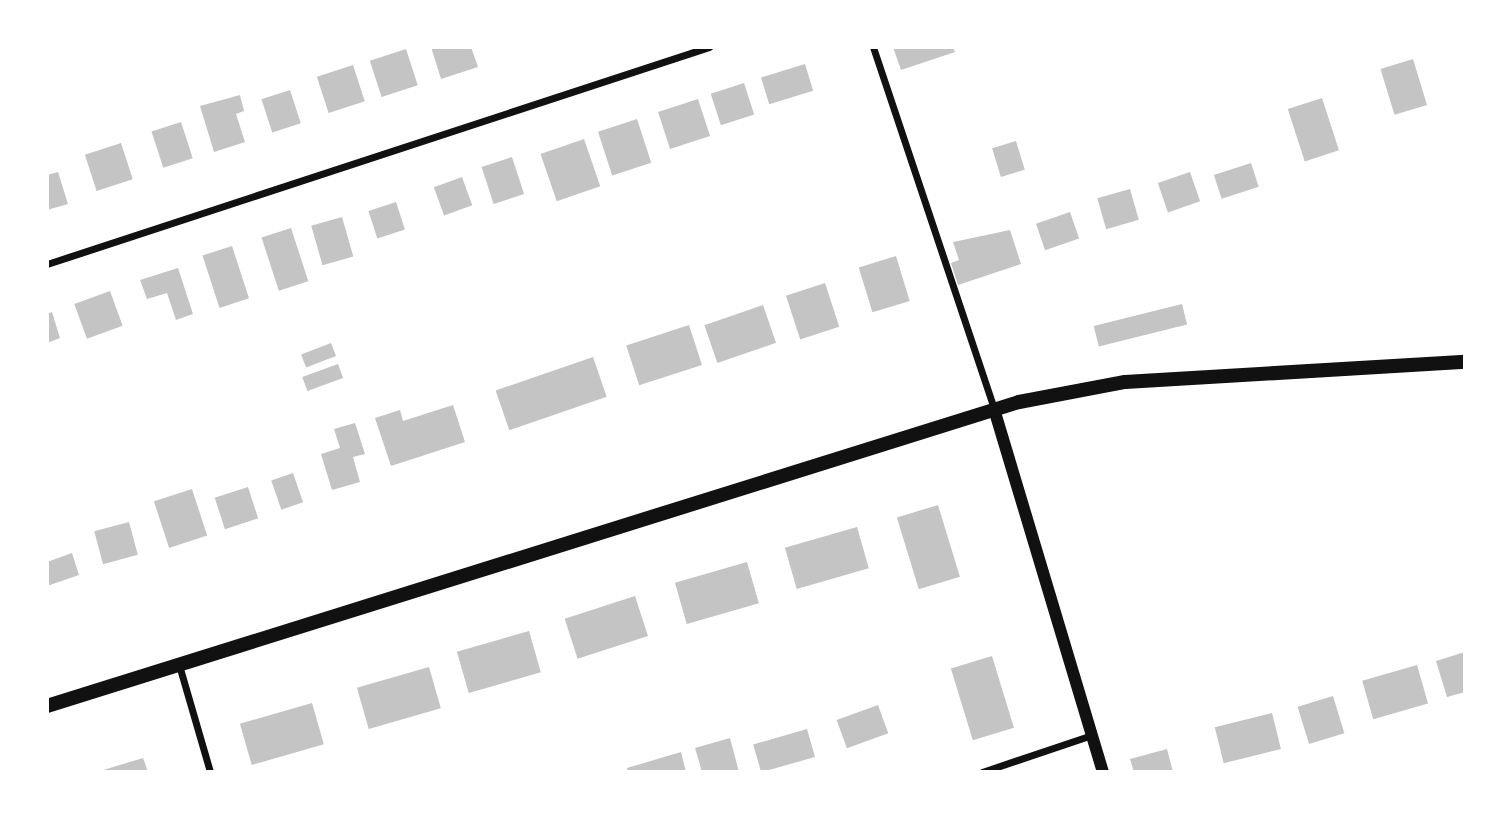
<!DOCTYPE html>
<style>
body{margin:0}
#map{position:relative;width:1512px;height:819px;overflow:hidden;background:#fff;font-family:Inter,sans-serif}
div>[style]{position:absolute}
.building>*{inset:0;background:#c4c4c4;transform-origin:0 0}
.minor>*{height:7px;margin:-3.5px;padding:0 3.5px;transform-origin:3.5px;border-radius:3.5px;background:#111}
.tertiary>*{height:12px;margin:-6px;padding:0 6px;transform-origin:6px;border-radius:6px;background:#111}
.secondary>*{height:14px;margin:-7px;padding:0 7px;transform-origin:7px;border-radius:7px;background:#111}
span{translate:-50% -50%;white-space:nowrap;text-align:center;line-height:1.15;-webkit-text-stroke:5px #fff;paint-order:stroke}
.frame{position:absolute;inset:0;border:49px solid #fff;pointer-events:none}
</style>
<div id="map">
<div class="building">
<div style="clip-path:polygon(431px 47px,471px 47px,478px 67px,441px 79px)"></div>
<div style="clip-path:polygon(893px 47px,953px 47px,955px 52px,901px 70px)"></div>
<div style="left:406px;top:49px;width:38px;height:38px;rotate:72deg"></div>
<div style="left:1413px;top:59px;width:48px;height:34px;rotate:73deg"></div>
<div style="left:805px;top:64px;width:28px;height:46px;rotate:73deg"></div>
<div style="left:353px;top:65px;width:38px;height:38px;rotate:72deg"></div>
<div style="left:744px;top:83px;width:33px;height:35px;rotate:72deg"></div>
<div style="left:290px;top:90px;width:35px;height:30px;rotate:72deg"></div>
<div style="clip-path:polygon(240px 95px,244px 111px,236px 114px,245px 142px,214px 152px,200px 106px)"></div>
<div style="left:1322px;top:98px;width:55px;height:36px;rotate:72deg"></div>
<div style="left:698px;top:99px;width:39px;height:42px;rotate:72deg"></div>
<div style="left:637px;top:119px;width:46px;height:41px;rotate:72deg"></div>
<div style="left:181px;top:122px;width:38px;height:31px;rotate:72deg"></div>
<div style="left:584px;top:139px;width:50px;height:46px;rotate:71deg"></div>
<div style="left:1016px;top:141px;width:30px;height:25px;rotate:73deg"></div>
<div style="left:121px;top:143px;width:38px;height:38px;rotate:72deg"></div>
<div style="left:512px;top:157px;width:39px;height:32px;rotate:72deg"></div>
<div style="left:1251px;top:163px;width:25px;height:39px;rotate:72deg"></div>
<div style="clip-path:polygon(58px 172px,68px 204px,47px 210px,47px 175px)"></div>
<div style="left:1190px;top:172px;width:31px;height:34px;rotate:71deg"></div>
<div style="left:462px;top:177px;width:30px;height:30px;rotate:70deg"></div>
<div style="left:1130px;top:189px;width:32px;height:34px;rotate:74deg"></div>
<div style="left:396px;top:202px;width:29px;height:29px;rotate:72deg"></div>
<div style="left:1070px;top:212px;width:28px;height:36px;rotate:71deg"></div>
<div style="left:342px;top:217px;width:41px;height:32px;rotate:74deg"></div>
<div style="left:291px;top:228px;width:56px;height:31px;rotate:72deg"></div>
<div style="clip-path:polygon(1010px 230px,1021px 264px,958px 285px,951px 263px,959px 260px,953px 242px)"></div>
<div style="left:232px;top:246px;width:55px;height:31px;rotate:72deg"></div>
<div style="left:896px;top:256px;width:47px;height:39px;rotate:73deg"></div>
<div style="clip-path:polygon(178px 268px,193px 314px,176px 320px,167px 293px,147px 299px,140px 280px)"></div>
<div style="left:825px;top:283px;width:46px;height:41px;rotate:72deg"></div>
<div style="left:110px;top:291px;width:37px;height:38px;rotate:70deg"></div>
<div style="left:1182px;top:304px;width:21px;height:91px;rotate:76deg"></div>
<div style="left:763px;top:305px;width:40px;height:62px;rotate:71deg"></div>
<div style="clip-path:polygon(52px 312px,60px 338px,47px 343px,47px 314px)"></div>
<div style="left:689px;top:325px;width:42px;height:66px;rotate:72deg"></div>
<div style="left:331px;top:343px;width:14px;height:32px;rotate:69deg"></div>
<div style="left:593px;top:357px;width:42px;height:103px;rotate:71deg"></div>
<div style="left:338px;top:364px;width:15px;height:38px;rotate:70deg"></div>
<div style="clip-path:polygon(453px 405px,465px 442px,391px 466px,375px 418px,400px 410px,403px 421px)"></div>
<div style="clip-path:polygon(355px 423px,365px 454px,353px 457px,360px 482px,332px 490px,321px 454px,340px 448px,334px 429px)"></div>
<div style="left:293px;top:473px;width:31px;height:23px;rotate:71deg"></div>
<div style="left:248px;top:487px;width:33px;height:35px;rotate:72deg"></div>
<div style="left:192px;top:489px;width:49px;height:40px;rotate:72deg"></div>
<div style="left:938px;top:505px;width:75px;height:43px;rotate:73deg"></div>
<div style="left:129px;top:522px;width:34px;height:36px;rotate:75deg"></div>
<div style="left:857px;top:527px;width:43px;height:75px;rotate:74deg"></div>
<div style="clip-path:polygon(72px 553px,79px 575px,47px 586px,47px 562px)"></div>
<div style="left:747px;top:562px;width:43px;height:75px;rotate:74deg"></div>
<div style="left:635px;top:596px;width:42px;height:74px;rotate:72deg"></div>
<div style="left:529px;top:631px;width:43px;height:75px;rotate:74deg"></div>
<div style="clip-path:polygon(1465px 652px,1465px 692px,1447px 697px,1436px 661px)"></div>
<div style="left:992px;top:656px;width:75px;height:43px;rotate:73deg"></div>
<div style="left:1417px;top:665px;width:40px;height:57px;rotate:74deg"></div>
<div style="left:429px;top:667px;width:43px;height:75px;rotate:74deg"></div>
<div style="left:1333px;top:696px;width:39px;height:37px;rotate:73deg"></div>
<div style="left:312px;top:703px;width:43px;height:75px;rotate:74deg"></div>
<div style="left:878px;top:705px;width:30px;height:44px;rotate:70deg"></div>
<div style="left:1272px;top:713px;width:37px;height:59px;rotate:76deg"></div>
<div style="left:807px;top:729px;width:29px;height:56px;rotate:74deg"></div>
<div style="clip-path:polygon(730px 738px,739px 772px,702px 772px,695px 748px)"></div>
<div style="clip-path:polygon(1167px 749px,1173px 772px,1134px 772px,1130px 759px)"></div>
<div style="clip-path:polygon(681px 752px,686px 772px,628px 772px,627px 768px)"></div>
<div style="clip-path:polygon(143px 758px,148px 772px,100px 772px,100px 771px)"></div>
</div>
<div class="minor">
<div style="left:873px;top:47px;width:382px;rotate:71.5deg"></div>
<div style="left:47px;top:264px;width:697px;rotate:-18.15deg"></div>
<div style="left:179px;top:665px;width:111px;rotate:73.8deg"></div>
<div style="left:982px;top:772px;width:116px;rotate:-18.6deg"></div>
</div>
<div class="tertiary">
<div style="left:994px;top:409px;width:379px;rotate:73.3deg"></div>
</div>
<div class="secondary">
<div style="left:47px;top:706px;width:1018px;rotate:-17.37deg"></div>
<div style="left:1019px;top:402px;width:108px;rotate:-10.7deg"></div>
<div style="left:1125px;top:382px;width:341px;rotate:-3.4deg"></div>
</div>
<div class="frame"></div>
</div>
